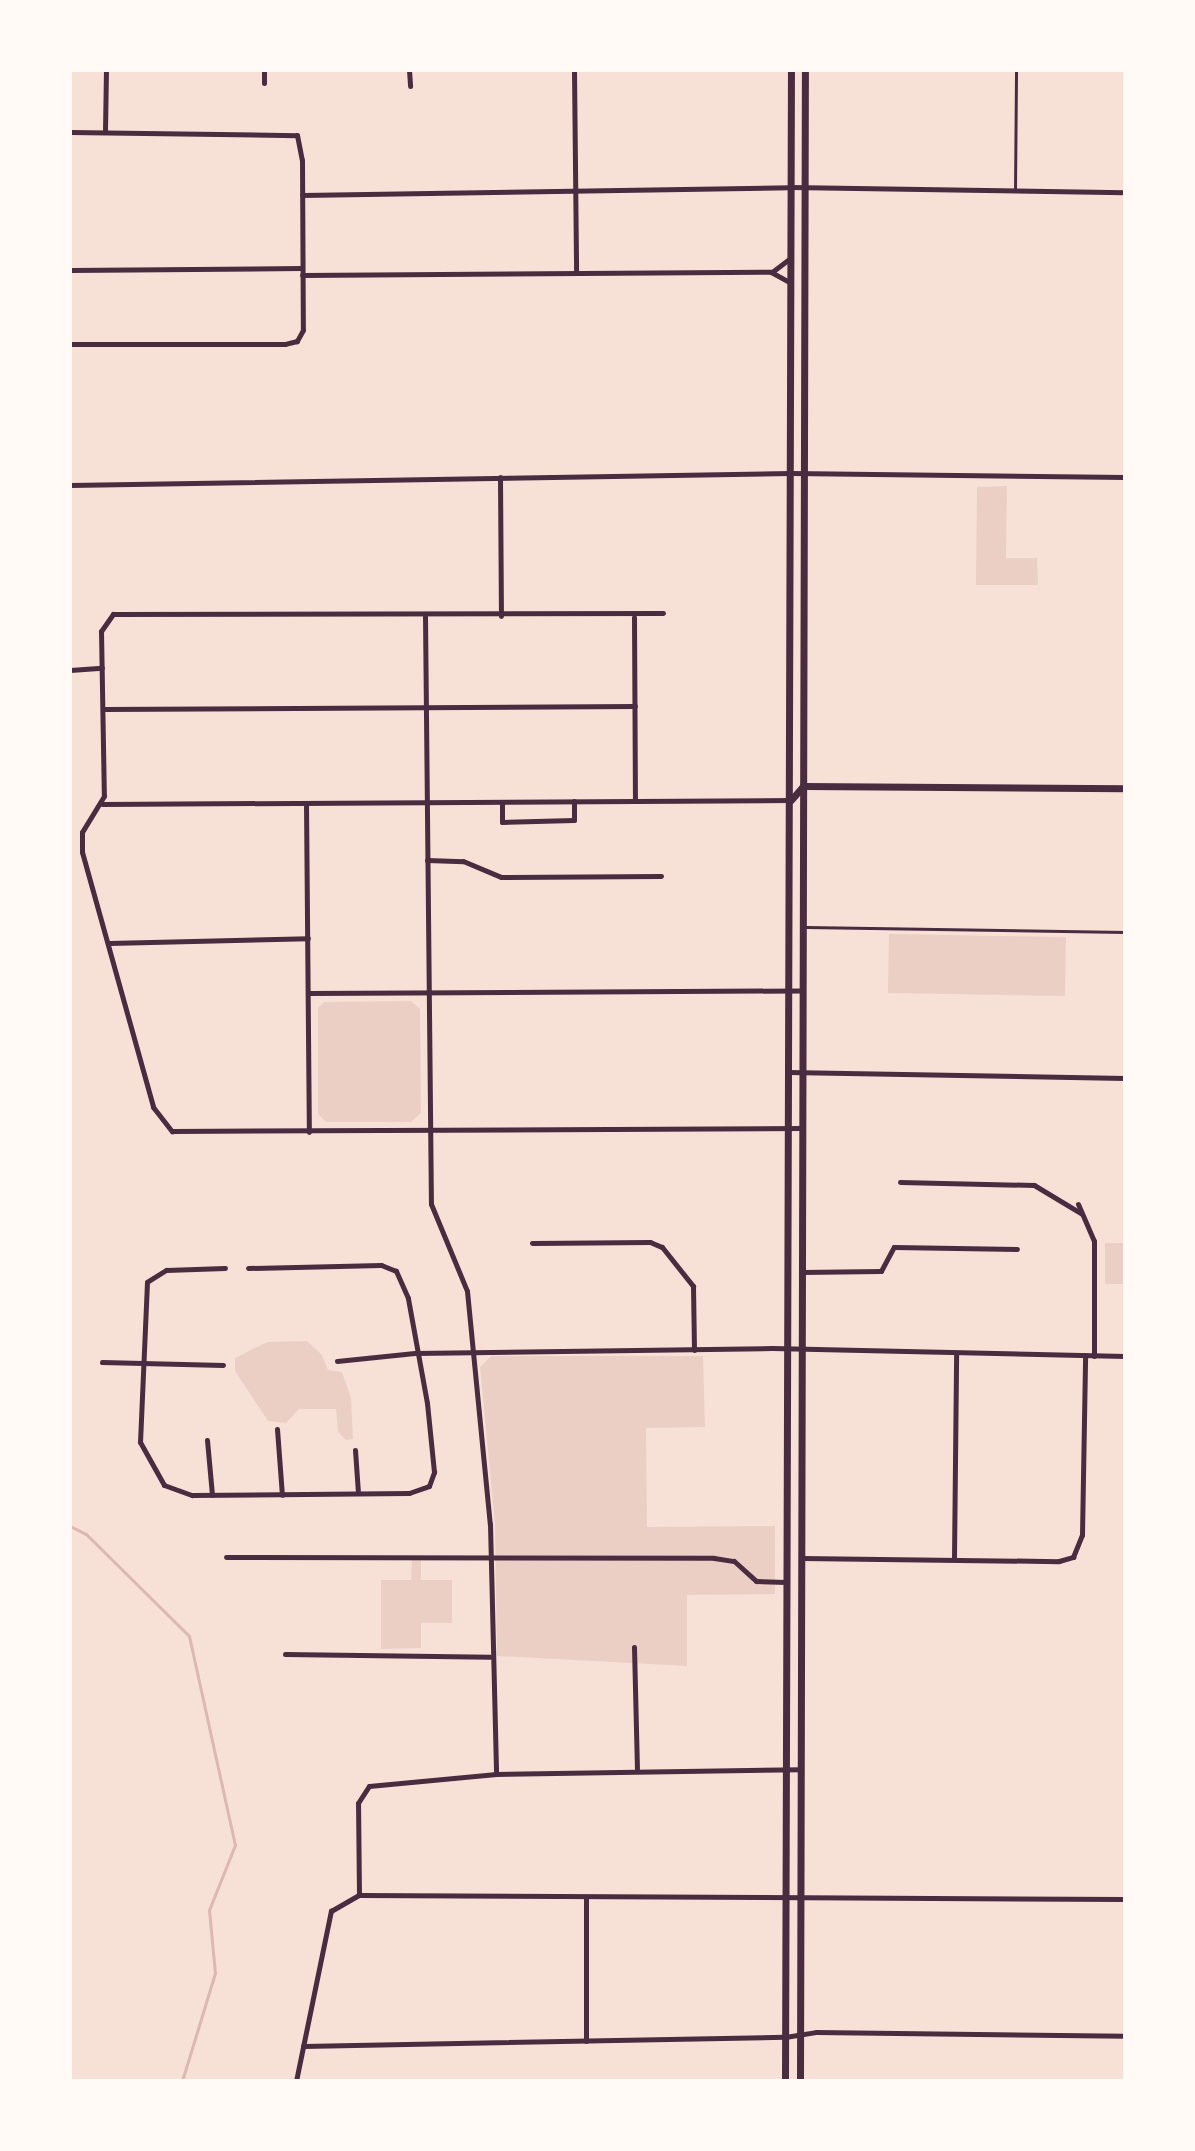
<!DOCTYPE html>
<style>
body{margin:0}
#map{position:relative;width:1195px;height:2151px;overflow:hidden;background:#f7e1d7;font-family:"Asap Condensed",sans-serif}
div>[style]{position:absolute}
.green>*{inset:0;background:#ebcfc5;transform-origin:0 0}
.stream>*{height:3px;margin:-1.5px;padding:0 1.5px;transform-origin:1.5px;border-radius:1.5px;background:#dcb8b0}
.service>*{height:3px;margin:-1.5px;padding:0 1.5px;transform-origin:1.5px;border-radius:1.5px;background:#4a2c40}
.minor>*{height:5px;margin:-2.5px;padding:0 2.5px;transform-origin:2.5px;border-radius:2.5px;background:#4a2c40}
.tertiary>*{height:7px;margin:-3.5px;padding:0 3.5px;transform-origin:3.5px;border-radius:3.5px;background:#4a2c40}
.secondary>*{height:7px;margin:-3.5px;padding:0 3.5px;transform-origin:3.5px;border-radius:3.5px;background:#4a2c40}
span{translate:-50% -50%;white-space:nowrap;text-align:center;line-height:1.15;-webkit-text-stroke:7px #fffaf5;paint-order:stroke}
.frame{position:absolute;inset:0;border:72px solid #fffaf5;pointer-events:none}
</style>
<div id="map">
<div class="green">
<div style="clip-path:polygon(1007px 486px,1006px 558px,1037px 558px,1038px 585px,976px 585px,977px 487px)"></div>
<div style="left:889px;top:934px;width:177px;height:59px;rotate:1deg"></div>
<div style="clip-path:polygon(411px 1001px,420px 1009px,421px 1113px,411px 1122px,326px 1122px,318px 1114px,318px 1008px,324px 1002px)"></div>
<div style="left:1125px;top:1243px;width:41px;height:20px;rotate:90deg"></div>
<div style="clip-path:polygon(307px 1341px,322px 1355px,328px 1370px,342px 1372px,351px 1398px,353px 1439px,346px 1440px,338px 1432px,336px 1409px,299px 1409px,286px 1423px,268px 1421px,235px 1371px,235px 1358px,267px 1342px)"></div>
<div style="clip-path:polygon(491px 1356px,703px 1356px,705px 1427px,646px 1428px,647px 1527px,775px 1526px,775px 1594px,687px 1595px,687px 1666px,497px 1656px,495px 1524px,480px 1367px)"></div>
<div style="clip-path:polygon(412px 1559px,421px 1559px,421px 1580px,452px 1580px,452px 1623px,421px 1623px,421px 1648px,381px 1649px,381px 1580px,411px 1580px)"></div>
</div>
<div class="stream">
<div style="left:70px;top:1526px;width:18px;rotate:27deg"></div>
<div style="left:86px;top:1534px;width:145px;rotate:44.7deg"></div>
<div style="left:189px;top:1636px;width:214px;rotate:77.6deg"></div>
<div style="left:235px;top:1845px;width:70px;rotate:111.8deg"></div>
<div style="left:209px;top:1910px;width:63px;rotate:84.6deg"></div>
<div style="left:215px;top:1973px;width:113px;rotate:107deg"></div>
</div>
<div class="service">
<div style="left:1015px;top:190px;width:120px;rotate:-89.5deg"></div>
<div style="left:806px;top:927px;width:319px;rotate:0.9deg"></div>
</div>
<div class="minor">
<div style="left:264px;top:70px;width:13px;rotate:90deg"></div>
<div style="left:409px;top:70px;width:16px;rotate:86deg"></div>
<div style="left:574px;top:70px;width:203px;rotate:89.4deg"></div>
<div style="left:70px;top:132px;width:227px;rotate:0.8deg"></div>
<div style="left:297px;top:135px;width:25px;rotate:79deg"></div>
<div style="left:302px;top:160px;width:170px;rotate:89.7deg"></div>
<div style="left:303px;top:330px;width:13px;rotate:119deg"></div>
<div style="left:297px;top:341px;width:12px;rotate:166deg"></div>
<div style="left:285px;top:344px;width:215px;rotate:180deg"></div>
<div style="left:105px;top:132px;width:62px;rotate:-89.1deg"></div>
<div style="left:302px;top:195px;width:489px;rotate:-0.9deg"></div>
<div style="left:791px;top:187px;width:334px;rotate:0.9deg"></div>
<div style="left:70px;top:270px;width:232px;rotate:-0.5deg"></div>
<div style="left:772px;top:272px;width:21px;rotate:-37deg"></div>
<div style="left:302px;top:275px;width:469px;rotate:-0.4deg"></div>
<div style="left:771px;top:272px;width:21px;rotate:29deg"></div>
<div style="left:500px;top:477px;width:139px;rotate:89.6deg"></div>
<div style="left:70px;top:485px;width:721px;rotate:-0.95deg"></div>
<div style="left:791px;top:473px;width:334px;rotate:0.7deg"></div>
<div style="left:663px;top:613px;width:550px;rotate:179.9deg"></div>
<div style="left:113px;top:614px;width:21px;rotate:125deg"></div>
<div style="left:101px;top:631px;width:165px;rotate:89deg"></div>
<div style="left:104px;top:796px;width:42px;rotate:121.4deg"></div>
<div style="left:82px;top:832px;width:20px;rotate:90deg"></div>
<div style="left:82px;top:852px;width:265px;rotate:74.4deg"></div>
<div style="left:153px;top:1107px;width:31px;rotate:52deg"></div>
<div style="left:172px;top:1131px;width:630px;rotate:-0.27deg"></div>
<div style="left:425px;top:616px;width:588px;rotate:89.42deg"></div>
<div style="left:431px;top:1204px;width:94px;rotate:67.5deg"></div>
<div style="left:467px;top:1291px;width:234px;rotate:84.4deg"></div>
<div style="left:490px;top:1524px;width:250px;rotate:88.6deg"></div>
<div style="left:634px;top:617px;width:183px;rotate:89.7deg"></div>
<div style="left:70px;top:670px;width:32px;rotate:-4deg"></div>
<div style="left:103px;top:709px;width:532px;rotate:-0.32deg"></div>
<div style="left:502px;top:802px;width:20px;rotate:90deg"></div>
<div style="left:502px;top:822px;width:72px;rotate:-1.6deg"></div>
<div style="left:574px;top:820px;width:19px;rotate:-90deg"></div>
<div style="left:306px;top:803px;width:329px;rotate:89.5deg"></div>
<div style="left:102px;top:804px;width:688px;rotate:-0.33deg"></div>
<div style="left:427px;top:860px;width:36px;rotate:2deg"></div>
<div style="left:463px;top:861px;width:41px;rotate:22.8deg"></div>
<div style="left:501px;top:877px;width:160px;rotate:-0.4deg"></div>
<div style="left:109px;top:943px;width:199px;rotate:-1.4deg"></div>
<div style="left:308px;top:993px;width:495px;rotate:-0.3deg"></div>
<div style="left:788px;top:1072px;width:337px;rotate:1deg"></div>
<div style="left:900px;top:1182px;width:134px;rotate:1.3deg"></div>
<div style="left:1034px;top:1185px;width:56px;rotate:31.1deg"></div>
<div style="left:1078px;top:1204px;width:40px;rotate:66.6deg"></div>
<div style="left:1094px;top:1241px;width:115px;rotate:90deg"></div>
<div style="left:532px;top:1243px;width:118px;rotate:-0.5deg"></div>
<div style="left:650px;top:1242px;width:13px;rotate:23deg"></div>
<div style="left:662px;top:1247px;width:50px;rotate:51.5deg"></div>
<div style="left:693px;top:1286px;width:64px;rotate:89.1deg"></div>
<div style="left:225px;top:1268px;width:59px;rotate:178.1deg"></div>
<div style="left:166px;top:1270px;width:22px;rotate:148deg"></div>
<div style="left:147px;top:1282px;width:160px;rotate:92.5deg"></div>
<div style="left:140px;top:1442px;width:49px;rotate:60.8deg"></div>
<div style="left:164px;top:1485px;width:30px;rotate:20deg"></div>
<div style="left:192px;top:1495px;width:217px;rotate:-0.5deg"></div>
<div style="left:409px;top:1493px;width:21px;rotate:-19deg"></div>
<div style="left:429px;top:1486px;width:15px;rotate:-70deg"></div>
<div style="left:434px;top:1472px;width:69px;rotate:-95.8deg"></div>
<div style="left:427px;top:1403px;width:107px;rotate:-100.3deg"></div>
<div style="left:408px;top:1298px;width:30px;rotate:-114deg"></div>
<div style="left:396px;top:1271px;width:16px;rotate:-158deg"></div>
<div style="left:381px;top:1265px;width:133px;rotate:178.7deg"></div>
<div style="left:802px;top:1272px;width:79px;rotate:-0.7deg"></div>
<div style="left:881px;top:1271px;width:27px;rotate:-62deg"></div>
<div style="left:894px;top:1247px;width:123px;rotate:0.9deg"></div>
<div style="left:337px;top:1361px;width:78px;rotate:-5.9deg"></div>
<div style="left:415px;top:1353px;width:357px;rotate:-0.8deg"></div>
<div style="left:772px;top:1348px;width:353px;rotate:1.3deg"></div>
<div style="left:102px;top:1362px;width:121px;rotate:1.4deg"></div>
<div style="left:277px;top:1429px;width:66px;rotate:85.7deg"></div>
<div style="left:207px;top:1440px;width:55px;rotate:84.8deg"></div>
<div style="left:355px;top:1450px;width:43px;rotate:86deg"></div>
<div style="left:226px;top:1557px;width:488px;rotate:0.1deg"></div>
<div style="left:714px;top:1558px;width:20px;rotate:9deg"></div>
<div style="left:734px;top:1561px;width:30px;rotate:42deg"></div>
<div style="left:756px;top:1581px;width:30px;rotate:2deg"></div>
<div style="left:801px;top:1558px;width:258px;rotate:0.7deg"></div>
<div style="left:1059px;top:1561px;width:15px;rotate:-16deg"></div>
<div style="left:1073px;top:1557px;width:24px;rotate:-68deg"></div>
<div style="left:1082px;top:1535px;width:180px;rotate:-89deg"></div>
<div style="left:954px;top:1558px;width:205px;rotate:-89.4deg"></div>
<div style="left:634px;top:1647px;width:122px;rotate:88.6deg"></div>
<div style="left:285px;top:1654px;width:205px;rotate:0.8deg"></div>
<div style="left:359px;top:1895px;width:92px;rotate:-90.6deg"></div>
<div style="left:358px;top:1803px;width:20px;rotate:-57deg"></div>
<div style="left:369px;top:1786px;width:128px;rotate:-5.4deg"></div>
<div style="left:496px;top:1774px;width:305px;rotate:-0.9deg"></div>
<div style="left:586px;top:1898px;width:143px;rotate:90deg"></div>
<div style="left:303px;top:2046px;width:482px;rotate:-1.1deg"></div>
<div style="left:785px;top:2037px;width:31px;rotate:-9deg"></div>
<div style="left:816px;top:2032px;width:309px;rotate:0.7deg"></div>
<div style="left:296px;top:2081px;width:174px;rotate:-78.4deg"></div>
<div style="left:331px;top:1911px;width:32px;rotate:-30deg"></div>
<div style="left:359px;top:1895px;width:766px;rotate:0.3deg"></div>
</div>
<div class="tertiary">
<div style="left:791px;top:800px;width:18px;rotate:-49deg"></div>
<div style="left:803px;top:786px;width:322px;rotate:0.4deg"></div>
</div>
<div class="secondary">
<div style="left:785px;top:2081px;width:2011px;rotate:-89.83deg"></div>
<div style="left:800px;top:2081px;width:2011px;rotate:-89.86deg"></div>
</div>
<div class="frame"></div>
</div>
